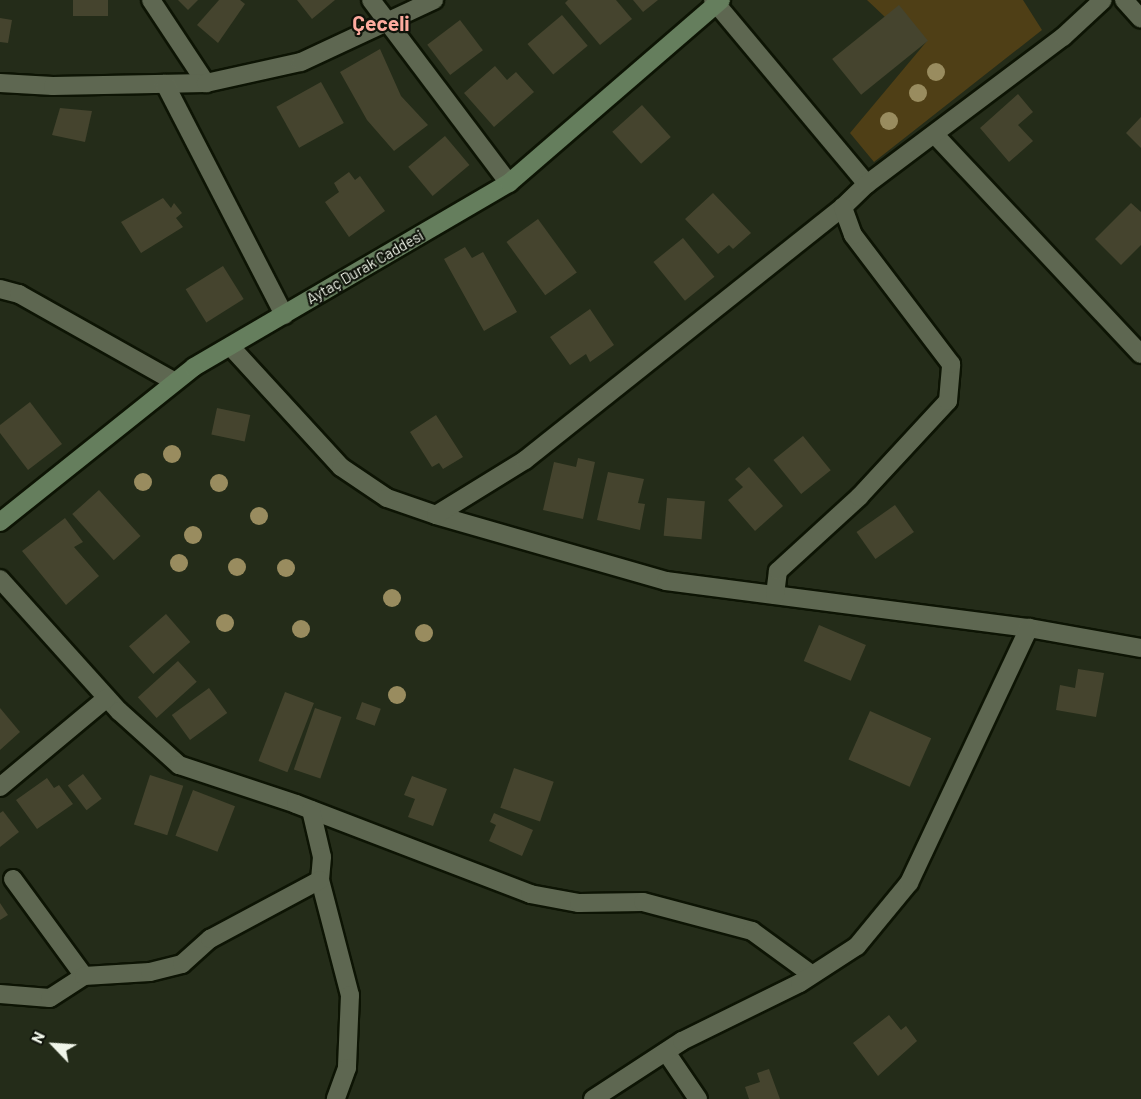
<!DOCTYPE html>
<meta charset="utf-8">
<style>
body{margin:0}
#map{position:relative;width:1141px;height:1099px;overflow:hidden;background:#242c19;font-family:Barlow,sans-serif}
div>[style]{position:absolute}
.green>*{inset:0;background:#4f3f16}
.building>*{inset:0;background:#45442e;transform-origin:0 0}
.roads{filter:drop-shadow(2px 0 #0d1404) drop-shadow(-2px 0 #0d1404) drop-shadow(0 2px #0d1404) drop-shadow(0 -2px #0d1404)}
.street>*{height:18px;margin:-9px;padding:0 9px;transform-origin:9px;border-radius:9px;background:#5e6751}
.secondary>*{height:18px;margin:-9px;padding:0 9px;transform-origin:9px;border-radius:9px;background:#657e5d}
.trees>*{width:18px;height:18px;margin:-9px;border-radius:50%;background:#998c5f}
span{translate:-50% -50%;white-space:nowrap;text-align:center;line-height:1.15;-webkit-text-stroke:4.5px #0f130a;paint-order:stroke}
.street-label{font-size:15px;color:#f0f5e9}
.district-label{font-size:21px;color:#feab9f;font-weight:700}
.north{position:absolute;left:24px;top:1015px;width:60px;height:60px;-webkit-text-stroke:4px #0f130a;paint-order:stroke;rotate:295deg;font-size:16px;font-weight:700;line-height:24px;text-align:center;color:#f0f5e9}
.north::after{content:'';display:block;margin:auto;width:21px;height:27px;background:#f0f5e9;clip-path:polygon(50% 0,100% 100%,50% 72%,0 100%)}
</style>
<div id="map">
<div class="green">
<div style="clip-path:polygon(867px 0,1023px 0,1042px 30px,874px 162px,850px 133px,927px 41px,885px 17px)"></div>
</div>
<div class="building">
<div style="left:73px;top:0;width:35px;height:16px"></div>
<div style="clip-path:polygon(178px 0,198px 0,188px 10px)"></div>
<div style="clip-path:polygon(219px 0,240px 0,245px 4px,218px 43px,197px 25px)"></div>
<div style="clip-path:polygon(297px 0,335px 0,312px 19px)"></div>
<div style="clip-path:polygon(568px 0,616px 0,632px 19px,600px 45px,565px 3px)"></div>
<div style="clip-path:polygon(633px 0,658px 0,643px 12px)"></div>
<div style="left:899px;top:5px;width:46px;height:86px;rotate:51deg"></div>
<div style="left:562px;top:15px;width:40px;height:45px;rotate:50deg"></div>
<div style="clip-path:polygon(0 18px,12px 20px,8px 43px,0 42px)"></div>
<div style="left:460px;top:20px;width:38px;height:41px;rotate:53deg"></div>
<div style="clip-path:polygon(380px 49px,401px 96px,428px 125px,394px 151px,367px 120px,340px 72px)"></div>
<div style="clip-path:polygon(495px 66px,507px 80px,516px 72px,534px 92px,494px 127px,464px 93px)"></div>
<div style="left:321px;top:82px;width:47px;height:51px;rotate:61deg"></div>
<div style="clip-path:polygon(1018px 94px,1033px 112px,1018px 125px,1033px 141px,1009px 162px,980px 128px)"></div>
<div style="left:642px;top:105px;width:43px;height:40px;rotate:48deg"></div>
<div style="clip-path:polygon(60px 108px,92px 111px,85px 142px,52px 135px)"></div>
<div style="clip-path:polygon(1141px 117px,1141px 148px,1126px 133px)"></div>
<div style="left:445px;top:136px;width:38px;height:48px;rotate:50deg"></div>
<div style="clip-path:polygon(349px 172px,355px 180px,360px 176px,385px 211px,349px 237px,325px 202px,339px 192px,334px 183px)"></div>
<div style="clip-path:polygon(713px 193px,751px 233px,733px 249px,729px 245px,718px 254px,685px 219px)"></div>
<div style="clip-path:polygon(163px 198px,171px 208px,174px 203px,182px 213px,176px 218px,183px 227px,141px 253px,121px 222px)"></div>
<div style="clip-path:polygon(1131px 203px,1141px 212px,1141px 245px,1121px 265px,1095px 239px)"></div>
<div style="left:538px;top:219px;width:66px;height:39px;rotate:54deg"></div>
<div style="left:683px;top:238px;width:50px;height:38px;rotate:51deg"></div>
<div style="clip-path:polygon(465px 247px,472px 258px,483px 252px,517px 312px,484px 331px,444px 259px)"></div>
<div style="left:223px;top:266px;width:39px;height:44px;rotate:58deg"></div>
<div style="clip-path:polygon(590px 309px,614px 345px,590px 362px,586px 354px,570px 365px,550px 337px)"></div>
<div style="clip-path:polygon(30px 402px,62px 444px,28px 470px,0 433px,0 425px)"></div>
<div style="left:217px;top:408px;width:34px;height:27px;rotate:12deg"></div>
<div style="clip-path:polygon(436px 415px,463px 457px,443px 469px,439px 463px,432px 467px,410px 432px)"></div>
<div style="left:803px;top:436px;width:44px;height:38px;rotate:51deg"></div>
<div style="clip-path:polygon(578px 458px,595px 462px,583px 519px,543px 510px,554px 462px,576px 467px)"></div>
<div style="clip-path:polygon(749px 467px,783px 506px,755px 531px,728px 500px,743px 487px,735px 479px)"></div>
<div style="clip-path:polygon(608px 472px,644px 479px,638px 503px,645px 504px,640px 530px,597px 520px)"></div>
<div style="left:99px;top:490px;width:62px;height:36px;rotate:48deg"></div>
<div style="left:667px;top:498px;width:38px;height:38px;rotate:5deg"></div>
<div style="left:895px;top:505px;width:33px;height:47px;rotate:55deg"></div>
<div style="clip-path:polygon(65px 518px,83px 542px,74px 547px,99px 576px,66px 605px,22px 551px)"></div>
<div style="left:166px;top:614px;width:37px;height:49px;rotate:49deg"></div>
<div style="left:819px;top:625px;width:51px;height:39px;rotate:23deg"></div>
<div style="left:178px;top:661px;width:28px;height:54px;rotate:48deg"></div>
<div style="clip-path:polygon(1078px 669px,1104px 673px,1096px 717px,1056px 710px,1060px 685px,1075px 688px)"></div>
<div style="left:209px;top:688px;width:31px;height:46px;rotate:54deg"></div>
<div style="left:285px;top:692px;width:31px;height:74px;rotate:21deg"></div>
<div style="left:362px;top:702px;width:20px;height:18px;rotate:20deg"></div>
<div style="clip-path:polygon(0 708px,20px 732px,0 750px)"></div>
<div style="left:315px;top:708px;width:28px;height:65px;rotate:19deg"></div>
<div style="left:870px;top:711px;width:67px;height:53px;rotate:24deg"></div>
<div style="left:514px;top:768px;width:42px;height:42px;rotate:19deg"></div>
<div style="left:83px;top:774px;width:31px;height:19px;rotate:53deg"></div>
<div style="left:150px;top:775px;width:35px;height:52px;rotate:18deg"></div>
<div style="clip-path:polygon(412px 776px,447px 789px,433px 826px,408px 817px,415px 799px,404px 795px)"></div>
<div style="clip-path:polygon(47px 778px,54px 788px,59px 785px,73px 804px,37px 829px,16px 800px)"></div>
<div style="left:193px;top:790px;width:45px;height:49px;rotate:21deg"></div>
<div style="clip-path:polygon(3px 811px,19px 832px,0 847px,0 813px)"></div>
<div style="clip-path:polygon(494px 813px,533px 830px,522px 856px,489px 841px,496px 825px,490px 822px)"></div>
<div style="clip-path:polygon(0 903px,8px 915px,0 920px)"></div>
<div style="clip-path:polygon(889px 1015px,901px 1030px,906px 1026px,917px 1041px,878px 1076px,853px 1043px)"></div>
<div style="clip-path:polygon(769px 1069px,780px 1099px,749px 1099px,745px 1087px,760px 1082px,757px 1073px)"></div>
</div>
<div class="roads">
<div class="street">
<div style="left:151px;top:0;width:100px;rotate:56.5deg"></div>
<div style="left:371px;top:0;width:229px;rotate:53deg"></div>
<div style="left:713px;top:0;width:240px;rotate:50.1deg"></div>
<div style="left:1124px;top:0;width:25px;rotate:48deg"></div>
<div style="left:0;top:83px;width:53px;rotate:3.2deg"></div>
<div style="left:53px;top:86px;width:153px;rotate:-1.1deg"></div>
<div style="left:206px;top:83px;width:97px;rotate:-12.5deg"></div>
<div style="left:301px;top:62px;width:147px;rotate:-25deg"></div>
<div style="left:165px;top:84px;width:260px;rotate:62.7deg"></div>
<div style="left:936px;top:136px;width:299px;rotate:46.8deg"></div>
<div style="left:0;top:289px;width:20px;rotate:15deg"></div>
<div style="left:19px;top:294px;width:179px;rotate:29.4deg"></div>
<div style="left:231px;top:347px;width:163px;rotate:47.5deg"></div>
<div style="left:341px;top:467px;width:55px;rotate:34deg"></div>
<div style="left:387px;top:498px;width:52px;rotate:19.1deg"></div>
<div style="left:436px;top:515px;width:239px;rotate:16deg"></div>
<div style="left:666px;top:581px;width:366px;rotate:7.4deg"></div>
<div style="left:1029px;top:628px;width:114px;rotate:10.1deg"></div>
<div style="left:436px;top:515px;width:105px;rotate:-31.7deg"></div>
<div style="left:525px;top:460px;width:406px;rotate:-38.5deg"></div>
<div style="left:843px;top:207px;width:33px;rotate:-44deg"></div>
<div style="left:867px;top:184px;width:245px;rotate:-36.9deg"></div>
<div style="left:1063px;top:37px;width:54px;rotate:-42.8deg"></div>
<div style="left:0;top:579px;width:178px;rotate:48deg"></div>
<div style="left:119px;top:711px;width:81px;rotate:42deg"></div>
<div style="left:179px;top:765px;width:123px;rotate:18.4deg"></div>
<div style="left:296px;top:804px;width:251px;rotate:21deg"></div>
<div style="left:530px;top:894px;width:50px;rotate:10.4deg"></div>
<div style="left:579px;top:903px;width:64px;rotate:-0.9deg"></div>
<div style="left:643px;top:902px;width:113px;rotate:14.9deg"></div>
<div style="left:752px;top:931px;width:73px;rotate:36.1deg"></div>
<div style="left:775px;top:595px;width:24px;rotate:-83deg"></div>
<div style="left:778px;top:571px;width:110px;rotate:-42.4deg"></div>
<div style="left:859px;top:497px;width:131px;rotate:-47.2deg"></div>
<div style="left:948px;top:401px;width:37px;rotate:-85deg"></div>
<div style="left:951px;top:364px;width:162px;rotate:-127.2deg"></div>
<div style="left:853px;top:235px;width:30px;rotate:-110deg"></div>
<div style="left:0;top:787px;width:139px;rotate:-39.8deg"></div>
<div style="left:311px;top:810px;width:48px;rotate:76.8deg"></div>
<div style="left:322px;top:857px;width:23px;rotate:95deg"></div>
<div style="left:320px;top:880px;width:119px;rotate:75.4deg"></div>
<div style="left:350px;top:995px;width:73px;rotate:92.4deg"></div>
<div style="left:347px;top:1068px;width:33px;rotate:110deg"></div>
<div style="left:13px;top:879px;width:120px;rotate:53.8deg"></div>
<div style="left:0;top:994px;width:50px;rotate:4.6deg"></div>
<div style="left:50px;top:998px;width:40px;rotate:-32.9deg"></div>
<div style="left:84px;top:976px;width:66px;rotate:-3.5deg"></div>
<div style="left:150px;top:972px;width:33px;rotate:-14deg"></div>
<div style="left:182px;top:964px;width:38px;rotate:-42deg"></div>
<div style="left:210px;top:939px;width:125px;rotate:-28.2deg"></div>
<div style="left:666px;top:1052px;width:57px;rotate:55.8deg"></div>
<div style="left:593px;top:1099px;width:106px;rotate:-33.1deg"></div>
<div style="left:682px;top:1041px;width:131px;rotate:-26.2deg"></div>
<div style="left:800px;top:983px;width:68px;rotate:-33deg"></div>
<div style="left:857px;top:946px;width:82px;rotate:-50.5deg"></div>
<div style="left:909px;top:883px;width:282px;rotate:-64.8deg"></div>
</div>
<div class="secondary">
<div style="left:0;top:522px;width:248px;rotate:-38.6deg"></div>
<div style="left:194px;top:367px;width:365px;rotate:-30.3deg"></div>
<div style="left:509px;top:183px;width:280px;rotate:-40.8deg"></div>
</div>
</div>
<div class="trees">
<div style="left:936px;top:72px"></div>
<div style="left:918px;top:93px"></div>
<div style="left:889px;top:121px"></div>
<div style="left:172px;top:454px"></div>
<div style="left:143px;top:482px"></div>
<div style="left:219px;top:483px"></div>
<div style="left:259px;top:516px"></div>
<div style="left:193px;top:535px"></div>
<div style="left:179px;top:563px"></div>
<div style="left:237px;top:567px"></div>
<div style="left:286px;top:568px"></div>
<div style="left:392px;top:598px"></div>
<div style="left:225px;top:623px"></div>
<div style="left:301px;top:629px"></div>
<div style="left:424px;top:633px"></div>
<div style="left:397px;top:695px"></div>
</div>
<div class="street-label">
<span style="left:365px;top:267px;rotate:-30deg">Aytaç Durak Caddesi</span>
</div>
<div class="district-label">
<span style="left:381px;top:23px">Çeceli</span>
</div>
<div class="north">N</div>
</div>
